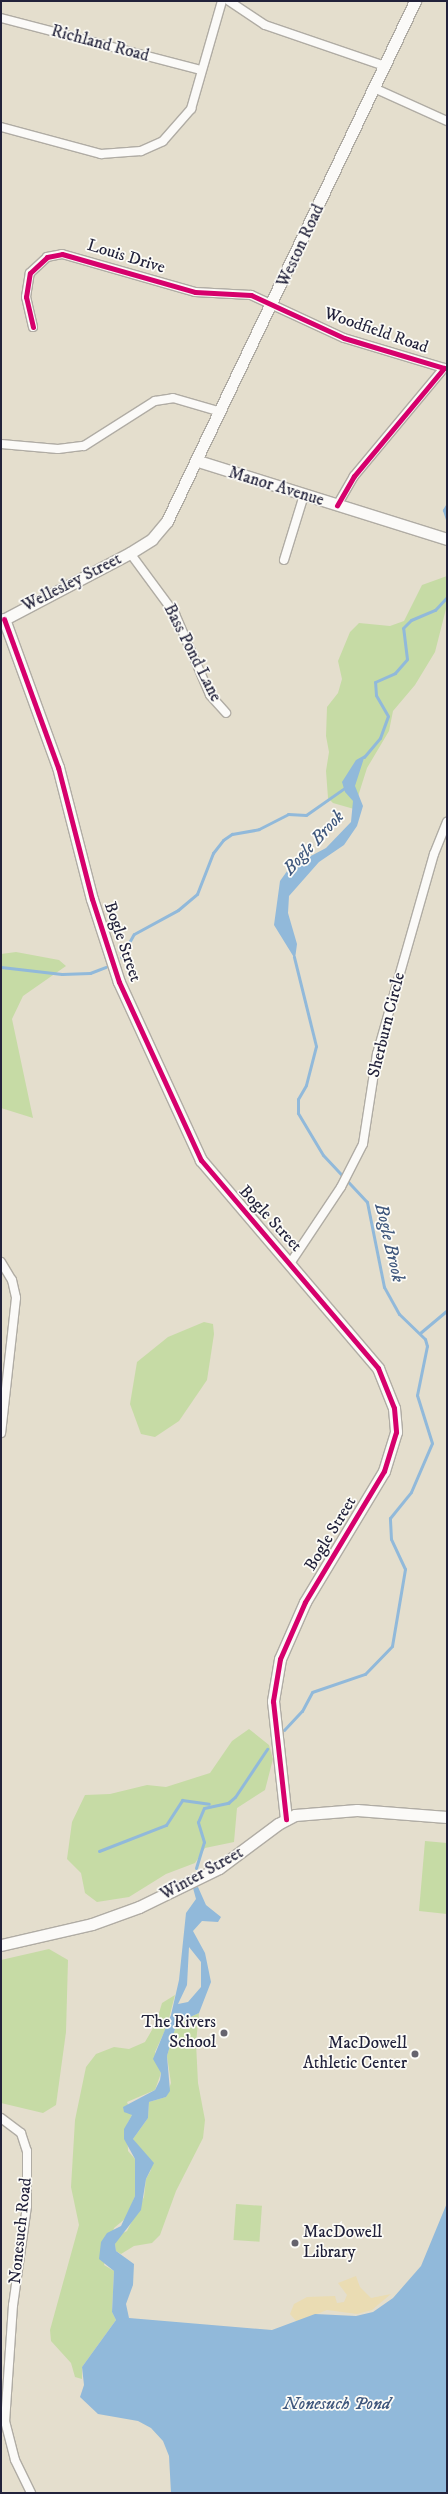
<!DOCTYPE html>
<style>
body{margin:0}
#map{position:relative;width:448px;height:2494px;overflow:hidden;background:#e4decd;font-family:"IM FELL DW Pica",serif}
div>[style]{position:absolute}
.green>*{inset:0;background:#c6dba5;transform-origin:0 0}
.sand>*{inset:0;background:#eadcb3}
.water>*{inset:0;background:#91b9da}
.stream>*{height:3px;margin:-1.5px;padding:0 1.5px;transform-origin:1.5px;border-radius:1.5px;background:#91b9da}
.roads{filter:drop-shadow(1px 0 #b0aca4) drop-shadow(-1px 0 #b0aca4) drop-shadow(0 1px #b0aca4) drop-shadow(0 -1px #b0aca4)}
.street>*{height:8px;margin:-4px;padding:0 4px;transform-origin:4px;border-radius:4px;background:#fbfaf8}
.secondary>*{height:11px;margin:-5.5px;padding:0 5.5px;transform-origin:5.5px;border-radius:5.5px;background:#fbfaf8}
.cycleway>*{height:5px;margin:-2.5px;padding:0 2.5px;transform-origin:2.5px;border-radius:2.5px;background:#d6006c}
.dots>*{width:11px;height:11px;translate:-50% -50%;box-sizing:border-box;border:2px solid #fdfcf7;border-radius:50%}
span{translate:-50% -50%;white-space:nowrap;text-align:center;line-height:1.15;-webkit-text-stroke:3.5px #fdfcf7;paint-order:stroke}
.street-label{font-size:17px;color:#22223b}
.poi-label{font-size:17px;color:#22223b}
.right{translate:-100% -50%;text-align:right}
.left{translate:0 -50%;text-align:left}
.water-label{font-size:18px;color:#40587d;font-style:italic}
.frame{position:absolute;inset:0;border:2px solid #22223b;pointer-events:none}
</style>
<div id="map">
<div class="green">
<div style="clip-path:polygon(447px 576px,447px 605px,435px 652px,415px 685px,393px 711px,389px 731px,367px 768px,354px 809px,333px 803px,328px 798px,326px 771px,329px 752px,326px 736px,327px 707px,338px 693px,342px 679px,338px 661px,350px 632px,359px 623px,390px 626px,404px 621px,422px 585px)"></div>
<div style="clip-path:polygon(16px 952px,59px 960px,66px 966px,23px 996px,12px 1019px,33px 1118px,1px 1108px,1px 954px)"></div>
<div style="clip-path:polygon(204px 1322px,213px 1324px,214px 1334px,207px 1380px,179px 1421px,155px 1437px,141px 1434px,130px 1404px,137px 1362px,168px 1337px)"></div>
<div style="clip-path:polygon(249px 1729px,269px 1745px,273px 1759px,265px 1790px,237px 1808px,234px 1842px,205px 1848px,195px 1863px,166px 1874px,129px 1897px,97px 1902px,85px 1893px,81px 1873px,67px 1859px,72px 1822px,85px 1795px,110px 1794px,147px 1785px,166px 1787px,210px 1773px,232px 1741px)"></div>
<div style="clip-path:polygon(425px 1841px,447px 1843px,447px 1914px,419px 1911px)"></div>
<div style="clip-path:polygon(49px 1949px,68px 1960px,66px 2032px,56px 2105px,43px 2113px,1px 2103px,1px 1960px)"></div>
<div style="clip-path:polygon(175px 1995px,167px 2026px,155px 2052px,161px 2073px,155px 2090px,127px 2102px,132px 2115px,127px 2124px,128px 2151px,135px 2159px,135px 2196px,126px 2218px,114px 2228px,104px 2265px,114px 2271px,112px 2312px,116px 2320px,82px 2367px,82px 2379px,75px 2377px,71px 2363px,51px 2341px,50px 2330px,79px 2225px,71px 2187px,75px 2120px,86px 2067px,96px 2054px,114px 2047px,129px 2049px,145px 2042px,156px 2023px,162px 2003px)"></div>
<div style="clip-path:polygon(199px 2013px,196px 2043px,198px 2083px,205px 2120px,203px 2138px,176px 2191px,160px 2235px,152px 2243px,134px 2246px,121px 2254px,116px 2251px,115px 2244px,119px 2235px,127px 2231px,144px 2197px,146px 2179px,151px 2170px,133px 2139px,148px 2118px,149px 2102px,166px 2097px,171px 2083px,167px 2056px,175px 2029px,179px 2022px)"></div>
<div style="left:236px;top:2204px;width:26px;height:36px;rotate:4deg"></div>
</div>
<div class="sand">
<div style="clip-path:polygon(356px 2276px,360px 2287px,371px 2298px,391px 2294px,372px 2310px,357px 2314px,327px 2310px,297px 2322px,290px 2314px,294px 2304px,307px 2297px,335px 2296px,337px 2303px,344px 2302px,347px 2295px,338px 2283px)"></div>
</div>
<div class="water">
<div style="clip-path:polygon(365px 755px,355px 786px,363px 806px,357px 826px,344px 845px,319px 862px,289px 896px,288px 913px,297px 944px,295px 959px,274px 925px,280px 881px,290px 867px,326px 848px,351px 822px,353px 801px,345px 792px,342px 782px,356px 760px)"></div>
<div style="clip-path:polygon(evenodd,198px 1887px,206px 1905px,221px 1917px,218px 1922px,202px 1921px,193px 1931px,205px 1953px,211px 1982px,199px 2013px,179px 2022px,175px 2029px,167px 2056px,170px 2091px,166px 2097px,149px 2102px,148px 2118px,133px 2139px,154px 2163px,146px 2179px,141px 2210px,115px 2244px,116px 2251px,134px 2264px,133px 2285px,126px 2304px,129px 2318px,272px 2330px,315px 2314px,356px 2316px,373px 2312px,393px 2298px,421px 2266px,447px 2203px,447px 2493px,171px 2493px,169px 2456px,163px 2441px,151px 2428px,138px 2421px,98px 2414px,80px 2397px,84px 2385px,82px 2367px,116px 2320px,112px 2312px,114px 2271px,99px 2259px,101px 2242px,107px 2233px,121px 2226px,135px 2196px,135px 2159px,124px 2139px,124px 2129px,132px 2115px,124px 2112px,123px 2107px,155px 2090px,160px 2080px,161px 2073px,153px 2059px,171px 2015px,179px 1980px,186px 1913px,196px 1899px,193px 1888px,198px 1887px,189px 1947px,201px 1962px,201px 1987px,188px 2002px,178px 2004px,187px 1985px,189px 1947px)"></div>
</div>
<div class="stream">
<div style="left:447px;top:505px;width:6px;rotate:121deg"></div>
<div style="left:444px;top:510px;width:9px;rotate:72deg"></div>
<div style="left:364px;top:757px;width:25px;rotate:-50deg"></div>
<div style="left:380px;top:738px;width:23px;rotate:-70deg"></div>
<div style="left:388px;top:716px;width:24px;rotate:-120deg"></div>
<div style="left:376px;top:695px;width:13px;rotate:-94deg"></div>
<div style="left:375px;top:682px;width:22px;rotate:-24deg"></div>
<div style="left:395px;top:673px;width:18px;rotate:-49deg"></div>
<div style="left:407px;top:659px;width:31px;rotate:-97deg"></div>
<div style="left:403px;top:628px;width:11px;rotate:-45deg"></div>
<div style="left:411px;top:620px;width:26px;rotate:-23deg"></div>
<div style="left:435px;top:610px;width:18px;rotate:-47deg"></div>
<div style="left:121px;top:957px;width:26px;rotate:-61deg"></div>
<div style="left:134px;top:934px;width:50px;rotate:-28.6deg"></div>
<div style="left:178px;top:910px;width:25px;rotate:-40deg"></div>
<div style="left:197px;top:894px;width:44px;rotate:-68.7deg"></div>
<div style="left:213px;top:853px;width:16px;rotate:-52deg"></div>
<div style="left:223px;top:840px;width:11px;rotate:-34deg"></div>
<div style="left:232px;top:834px;width:27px;rotate:-10deg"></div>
<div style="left:259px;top:829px;width:33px;rotate:-27deg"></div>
<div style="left:288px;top:814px;width:18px;rotate:3deg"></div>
<div style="left:306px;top:815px;width:49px;rotate:-35deg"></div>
<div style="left:1px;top:967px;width:61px;rotate:6.5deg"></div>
<div style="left:62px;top:974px;width:28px;rotate:-2deg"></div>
<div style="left:90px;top:973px;width:17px;rotate:-21deg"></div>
<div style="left:420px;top:1333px;width:35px;rotate:-40deg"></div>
<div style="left:284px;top:1730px;width:26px;rotate:-47deg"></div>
<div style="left:302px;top:1711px;width:21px;rotate:-62deg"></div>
<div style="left:312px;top:1692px;width:56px;rotate:-18.8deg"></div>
<div style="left:365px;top:1674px;width:39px;rotate:-46deg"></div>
<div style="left:392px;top:1646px;width:78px;rotate:-80.4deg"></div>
<div style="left:405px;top:1569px;width:33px;rotate:-115deg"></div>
<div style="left:391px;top:1539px;width:21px;rotate:-93deg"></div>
<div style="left:390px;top:1518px;width:33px;rotate:-51deg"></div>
<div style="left:411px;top:1492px;width:53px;rotate:-66.8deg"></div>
<div style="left:432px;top:1443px;width:50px;rotate:-107.4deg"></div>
<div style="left:417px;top:1395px;width:50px;rotate:-78.5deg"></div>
<div style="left:427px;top:1346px;width:7px;rotate:-106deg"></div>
<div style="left:425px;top:1339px;width:36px;rotate:-136deg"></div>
<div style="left:399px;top:1314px;width:31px;rotate:-119deg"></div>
<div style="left:384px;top:1287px;width:87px;rotate:-101.3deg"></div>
<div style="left:367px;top:1202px;width:64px;rotate:-133.1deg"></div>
<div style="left:323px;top:1155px;width:49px;rotate:-120.8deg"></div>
<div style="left:298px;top:1113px;width:14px;rotate:-90deg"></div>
<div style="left:298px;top:1099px;width:16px;rotate:-60deg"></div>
<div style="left:306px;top:1085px;width:40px;rotate:-75.6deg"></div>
<div style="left:316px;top:1046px;width:92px;rotate:-103.9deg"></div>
<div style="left:99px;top:1851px;width:72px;rotate:-21.2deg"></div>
<div style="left:166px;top:1825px;width:30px;rotate:-57deg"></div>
<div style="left:182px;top:1800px;width:27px;rotate:8deg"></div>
<div style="left:196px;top:1868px;width:27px;rotate:-73deg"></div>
<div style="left:204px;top:1842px;width:21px;rotate:-107deg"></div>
<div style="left:198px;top:1822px;width:15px;rotate:-67deg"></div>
<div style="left:204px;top:1808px;width:25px;rotate:-12deg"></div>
<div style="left:228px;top:1803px;width:9px;rotate:-41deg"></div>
<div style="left:235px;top:1797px;width:58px;rotate:-56.3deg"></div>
</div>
<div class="roads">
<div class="street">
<div style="left:229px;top:1px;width:43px;rotate:33.7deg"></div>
<div style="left:265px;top:25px;width:127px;rotate:18.9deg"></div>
<div style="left:1px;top:18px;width:206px;rotate:14.6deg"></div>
<div style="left:374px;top:88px;width:80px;rotate:24.3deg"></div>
<div style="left:1px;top:127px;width:104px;rotate:15.1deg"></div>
<div style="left:101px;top:154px;width:40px;rotate:-4.3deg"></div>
<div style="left:141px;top:151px;width:24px;rotate:-24deg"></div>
<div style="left:163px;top:141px;width:43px;rotate:-48.8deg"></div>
<div style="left:191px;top:109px;width:112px;rotate:-74deg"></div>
<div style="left:33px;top:327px;width:31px;rotate:-103deg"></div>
<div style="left:26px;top:297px;width:24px;rotate:-81deg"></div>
<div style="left:30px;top:273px;width:23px;rotate:-43deg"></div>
<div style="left:47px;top:257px;width:15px;rotate:-11deg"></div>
<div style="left:62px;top:254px;width:138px;rotate:15.9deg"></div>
<div style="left:195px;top:292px;width:56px;rotate:3.1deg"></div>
<div style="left:251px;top:295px;width:102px;rotate:24.8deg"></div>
<div style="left:344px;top:338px;width:104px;rotate:16.7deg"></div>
<div style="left:444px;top:368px;width:141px;rotate:129.8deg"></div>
<div style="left:354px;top:476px;width:34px;rotate:120deg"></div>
<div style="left:1px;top:444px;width:57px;rotate:5deg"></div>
<div style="left:58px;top:449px;width:26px;rotate:-7deg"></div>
<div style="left:84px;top:446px;width:84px;rotate:-32.4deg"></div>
<div style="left:155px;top:401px;width:18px;rotate:-9deg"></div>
<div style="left:173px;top:398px;width:47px;rotate:16.1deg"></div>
<div style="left:130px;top:553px;width:76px;rotate:53.6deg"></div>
<div style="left:175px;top:614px;width:88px;rotate:66.6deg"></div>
<div style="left:210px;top:695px;width:24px;rotate:48deg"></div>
<div style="left:284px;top:560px;width:68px;rotate:-72.9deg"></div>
<div style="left:1px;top:1262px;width:21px;rotate:59deg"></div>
<div style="left:12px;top:1280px;width:18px;rotate:77deg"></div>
<div style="left:16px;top:1298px;width:136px;rotate:96.3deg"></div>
<div style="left:291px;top:1262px;width:90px;rotate:-56.3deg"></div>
<div style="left:341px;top:1187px;width:48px;rotate:-62.9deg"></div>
<div style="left:363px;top:1144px;width:91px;rotate:-81.2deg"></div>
<div style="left:377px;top:1054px;width:208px;rotate:-74.1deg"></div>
<div style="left:434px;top:854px;width:35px;rotate:-68deg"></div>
<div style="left:1px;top:2118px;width:25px;rotate:37deg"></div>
<div style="left:21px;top:2133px;width:19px;rotate:72deg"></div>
<div style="left:27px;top:2151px;width:55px;rotate:90deg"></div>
<div style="left:27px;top:2206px;width:100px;rotate:98deg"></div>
<div style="left:13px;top:2305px;width:116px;rotate:93.9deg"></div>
<div style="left:5px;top:2421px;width:40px;rotate:75.6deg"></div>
<div style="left:15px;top:2460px;width:37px;rotate:64deg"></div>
</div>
<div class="secondary">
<div style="left:198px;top:461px;width:261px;rotate:17.4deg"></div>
<div style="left:4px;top:619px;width:158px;rotate:70deg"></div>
<div style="left:58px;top:767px;width:136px;rotate:75.6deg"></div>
<div style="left:92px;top:899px;width:87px;rotate:72deg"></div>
<div style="left:119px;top:982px;width:196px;rotate:65.3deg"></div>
<div style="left:201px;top:1160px;width:273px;rotate:49.6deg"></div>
<div style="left:378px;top:1368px;width:43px;rotate:68.2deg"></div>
<div style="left:394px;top:1408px;width:24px;rotate:85deg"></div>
<div style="left:396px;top:1432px;width:41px;rotate:107.1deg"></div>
<div style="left:384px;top:1471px;width:153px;rotate:121.1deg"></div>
<div style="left:305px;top:1602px;width:62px;rotate:113.7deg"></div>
<div style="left:280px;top:1659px;width:43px;rotate:99.5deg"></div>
<div style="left:273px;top:1701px;width:119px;rotate:83.7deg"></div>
<div style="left:1px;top:621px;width:146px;rotate:-27.8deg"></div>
<div style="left:130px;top:553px;width:26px;rotate:-32deg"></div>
<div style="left:152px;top:539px;width:23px;rotate:-50deg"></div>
<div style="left:167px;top:521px;width:576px;rotate:-64.5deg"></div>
<div style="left:1px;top:1945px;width:93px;rotate:-13deg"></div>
<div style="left:92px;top:1924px;width:50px;rotate:-19.9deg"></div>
<div style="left:139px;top:1907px;width:89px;rotate:-26deg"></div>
<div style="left:219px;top:1868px;width:74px;rotate:-36.7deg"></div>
<div style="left:278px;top:1824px;width:19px;rotate:-28deg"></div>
<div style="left:295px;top:1815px;width:62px;rotate:-4.6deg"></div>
<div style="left:357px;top:1810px;width:90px;rotate:4.4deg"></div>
</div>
</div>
<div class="cycleway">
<div style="left:33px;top:327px;width:31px;rotate:-103deg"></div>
<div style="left:26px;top:297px;width:24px;rotate:-81deg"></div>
<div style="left:30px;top:273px;width:23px;rotate:-43deg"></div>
<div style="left:47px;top:257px;width:15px;rotate:-11deg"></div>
<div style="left:62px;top:254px;width:138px;rotate:15.9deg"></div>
<div style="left:195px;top:292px;width:56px;rotate:3.1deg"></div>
<div style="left:251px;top:295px;width:102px;rotate:24.8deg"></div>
<div style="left:344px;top:338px;width:104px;rotate:16.7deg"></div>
<div style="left:444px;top:368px;width:141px;rotate:129.8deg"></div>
<div style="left:354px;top:476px;width:34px;rotate:120deg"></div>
<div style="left:4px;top:619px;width:158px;rotate:70deg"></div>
<div style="left:58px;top:767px;width:136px;rotate:75.6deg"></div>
<div style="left:92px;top:899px;width:87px;rotate:72deg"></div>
<div style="left:119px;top:982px;width:196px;rotate:65.3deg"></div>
<div style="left:201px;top:1160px;width:273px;rotate:49.6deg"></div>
<div style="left:378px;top:1368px;width:43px;rotate:68.2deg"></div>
<div style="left:394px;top:1408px;width:24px;rotate:85deg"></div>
<div style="left:396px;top:1432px;width:41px;rotate:107.1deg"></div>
<div style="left:384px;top:1471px;width:153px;rotate:121.1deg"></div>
<div style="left:305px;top:1602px;width:62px;rotate:113.7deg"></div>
<div style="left:280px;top:1659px;width:43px;rotate:99.5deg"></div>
<div style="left:273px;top:1701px;width:119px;rotate:83.7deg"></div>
</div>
<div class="dots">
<div style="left:224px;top:2033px;background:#66646e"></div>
<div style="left:415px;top:2054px;background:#66646e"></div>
<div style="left:295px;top:2243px;background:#66646e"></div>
</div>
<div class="street-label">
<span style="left:100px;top:44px;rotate:15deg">Richland Road</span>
<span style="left:301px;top:246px;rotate:-65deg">Weston Road</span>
<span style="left:126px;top:257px;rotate:17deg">Louis Drive</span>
<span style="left:376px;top:331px;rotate:19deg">Woodfield Road</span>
<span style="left:276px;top:487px;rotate:17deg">Manor Avenue</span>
<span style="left:72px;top:583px;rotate:-27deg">Wellesley Street</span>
<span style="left:192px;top:653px;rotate:63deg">Bass Pond Lane</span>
<span style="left:122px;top:942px;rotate:71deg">Bogle Street</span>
<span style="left:387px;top:1025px;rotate:-76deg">Sherburn Circle</span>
<span style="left:270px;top:1219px;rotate:47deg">Bogle Street</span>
<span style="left:331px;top:1534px;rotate:-59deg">Bogle Street</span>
<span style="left:202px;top:1874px;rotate:-29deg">Winter Street</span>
<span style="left:21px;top:2231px;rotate:-84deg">Nonesuch Road</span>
</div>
<div class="poi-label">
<span class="right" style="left:216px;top:2033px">The Rivers<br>School</span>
<span class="right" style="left:407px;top:2054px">MacDowell<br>Athletic Center</span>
<span class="left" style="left:303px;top:2243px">MacDowell<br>Library</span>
</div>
<div class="water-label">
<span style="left:314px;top:843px;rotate:-47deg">Bogle Brook</span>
<span style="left:389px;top:1243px;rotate:77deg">Bogle Brook</span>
<span style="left:337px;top:2404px">Nonesuch Pond</span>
</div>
<div class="frame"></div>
</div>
